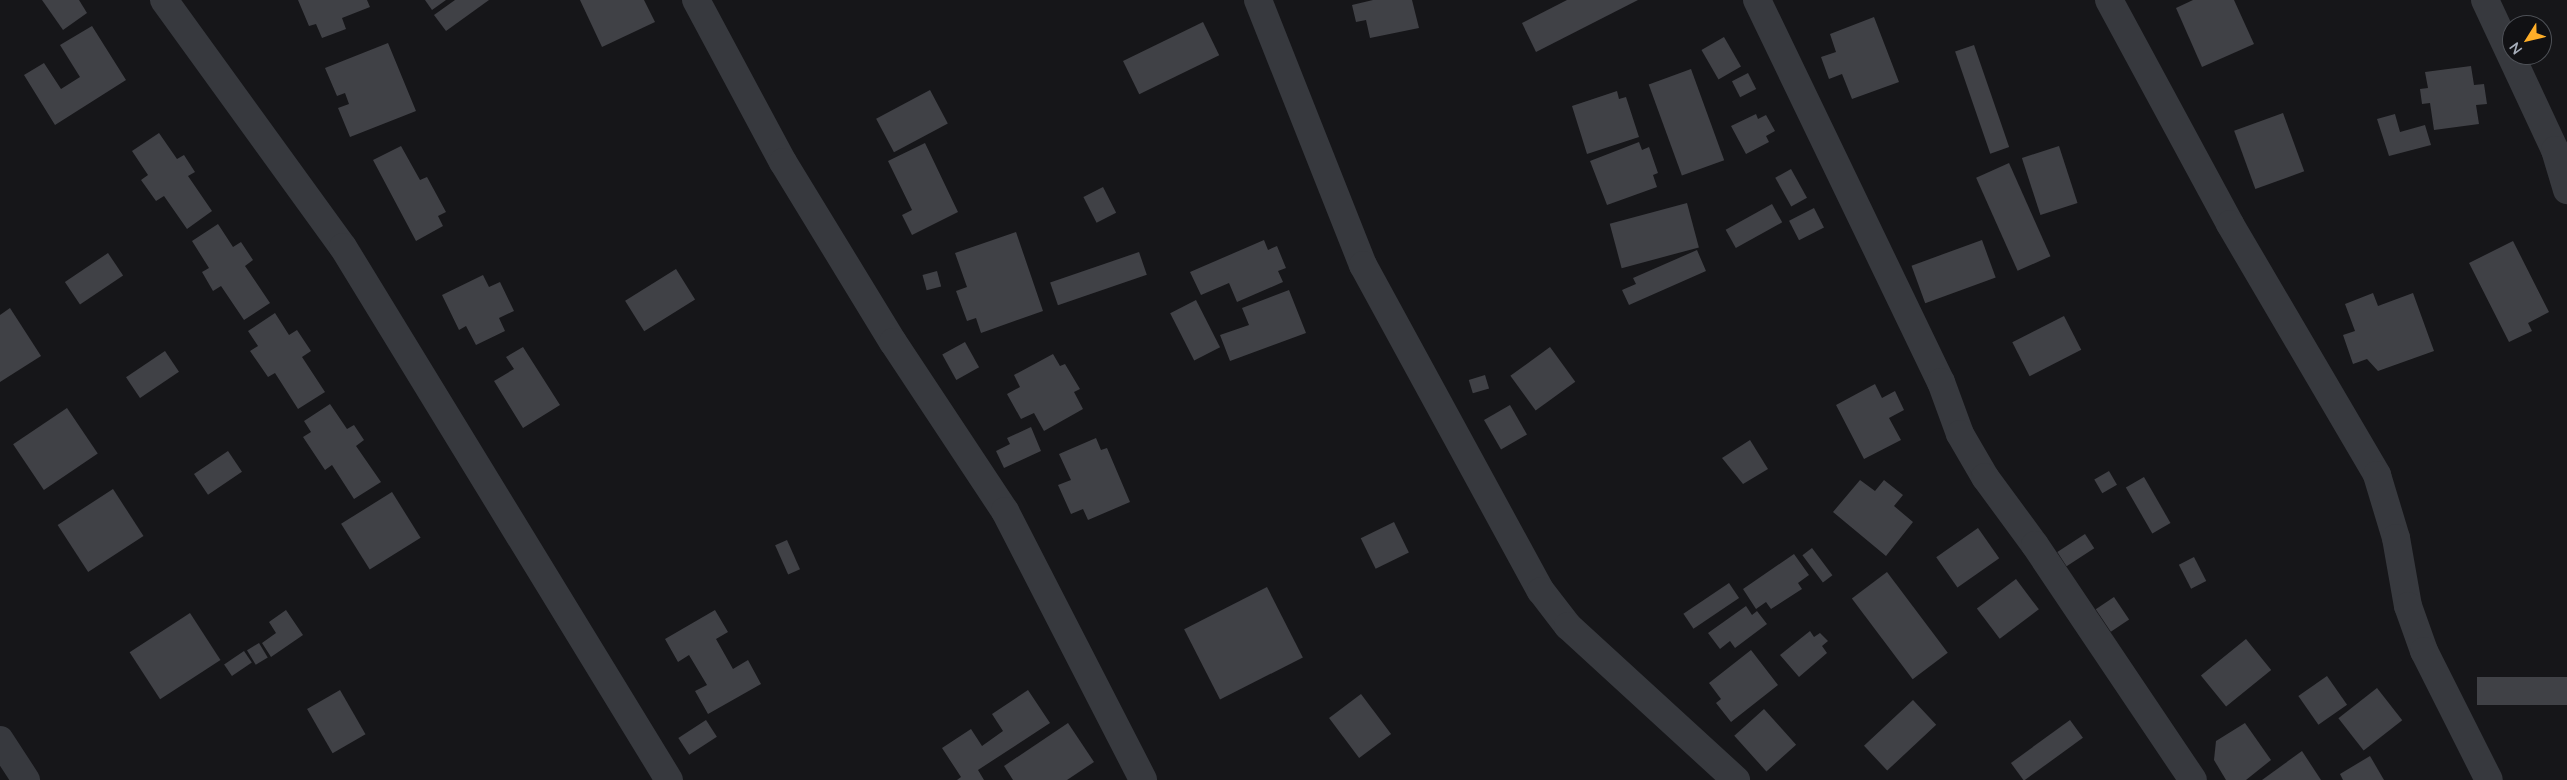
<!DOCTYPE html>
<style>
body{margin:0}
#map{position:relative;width:2567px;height:780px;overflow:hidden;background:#161619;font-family:Lato,sans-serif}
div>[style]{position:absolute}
.building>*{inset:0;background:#404146;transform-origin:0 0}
.minor>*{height:28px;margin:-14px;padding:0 14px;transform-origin:14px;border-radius:14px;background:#37393e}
.tertiary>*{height:28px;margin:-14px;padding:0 14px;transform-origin:14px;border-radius:14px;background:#37393e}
span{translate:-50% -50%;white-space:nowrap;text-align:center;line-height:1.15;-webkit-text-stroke:5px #111114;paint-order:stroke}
.north{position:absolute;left:2502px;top:15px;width:50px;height:50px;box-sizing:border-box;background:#111114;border:1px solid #4d5056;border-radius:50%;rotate:234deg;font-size:14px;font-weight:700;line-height:20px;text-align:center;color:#a7aeba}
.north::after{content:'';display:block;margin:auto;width:18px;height:22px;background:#ffae28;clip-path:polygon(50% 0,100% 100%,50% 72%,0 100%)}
</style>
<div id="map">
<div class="building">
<div style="clip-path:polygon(42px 0,79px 0,87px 13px,63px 30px)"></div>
<div style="clip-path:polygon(298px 0,367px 0,370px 7px,342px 18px,346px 29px,322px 38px,316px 24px,309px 26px)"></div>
<div style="clip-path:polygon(425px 0,446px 0,432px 10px)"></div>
<div style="clip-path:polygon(455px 0,489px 0,446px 31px,434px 15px)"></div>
<div style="clip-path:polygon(580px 0,644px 0,655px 22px,602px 47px)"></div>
<div style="clip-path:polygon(1373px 0,1412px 0,1419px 28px,1370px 38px,1366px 20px,1356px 22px,1352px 5px)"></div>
<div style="clip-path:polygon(1567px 0,1638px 0,1536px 52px,1522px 23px)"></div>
<div style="clip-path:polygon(2193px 0,2234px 0,2254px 44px,2202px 67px,2176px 8px)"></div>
<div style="clip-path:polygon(1874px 17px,1899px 82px,1852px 99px,1842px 74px,1829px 79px,1821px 57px,1836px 52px,1830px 34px)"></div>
<div style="left:1203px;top:22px;width:37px;height:89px;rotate:64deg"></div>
<div style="clip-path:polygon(92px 26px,126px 80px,55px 125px,24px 75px,44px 63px,61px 89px,80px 77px,60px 45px)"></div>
<div style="left:1724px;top:37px;width:34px;height:26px;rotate:60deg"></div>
<div style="clip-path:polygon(388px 43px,416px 111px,350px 137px,338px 108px,349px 104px,345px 93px,337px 96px,325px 68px)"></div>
<div style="left:1974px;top:45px;width:108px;height:20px;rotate:71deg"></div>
<div style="clip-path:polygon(2471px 66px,2474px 85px,2484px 84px,2487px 104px,2476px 105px,2479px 124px,2434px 130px,2430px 103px,2422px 104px,2420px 89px,2428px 88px,2425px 72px)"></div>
<div style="left:1691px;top:69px;width:97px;height:45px;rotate:70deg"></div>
<div style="left:1748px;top:73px;width:18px;height:18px;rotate:63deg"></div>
<div style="left:930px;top:90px;width:38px;height:61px;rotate:62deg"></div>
<div style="clip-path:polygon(1617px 91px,1619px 99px,1626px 97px,1639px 137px,1587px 154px,1572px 106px)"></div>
<div style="left:2283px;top:113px;width:62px;height:52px;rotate:70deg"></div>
<div style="clip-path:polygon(1756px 114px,1758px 119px,1766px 115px,1775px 131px,1766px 136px,1769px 142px,1746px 154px,1731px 126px)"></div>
<div style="clip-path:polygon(2395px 114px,2400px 132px,2425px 125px,2431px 145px,2389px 156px,2377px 119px)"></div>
<div style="clip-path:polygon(159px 133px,177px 159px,184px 155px,195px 172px,188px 176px,212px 211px,187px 229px,164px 196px,156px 201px,141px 180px,148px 175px,132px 151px)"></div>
<div style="clip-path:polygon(1639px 142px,1642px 150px,1649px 147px,1658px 173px,1653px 175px,1657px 187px,1607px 205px,1590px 161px)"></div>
<div style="clip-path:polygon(925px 143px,958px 212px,912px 235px,902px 215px,912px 210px,888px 161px)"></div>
<div style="clip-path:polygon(401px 146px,420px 180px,427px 177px,446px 212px,438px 216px,443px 226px,416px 241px,373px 160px)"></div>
<div style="left:2059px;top:146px;width:60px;height:39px;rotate:72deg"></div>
<div style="left:2009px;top:163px;width:102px;height:36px;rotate:66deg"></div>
<div style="left:1791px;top:169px;width:33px;height:18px;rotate:61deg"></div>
<div style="left:1103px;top:187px;width:29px;height:22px;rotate:63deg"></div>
<div style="left:1687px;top:203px;width:46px;height:80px;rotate:75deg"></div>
<div style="left:1772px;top:204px;width:21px;height:53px;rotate:61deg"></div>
<div style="left:1814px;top:208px;width:22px;height:28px;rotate:63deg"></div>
<div style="clip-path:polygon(218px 224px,233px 247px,241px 242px,253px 260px,245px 266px,270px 303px,244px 320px,221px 286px,213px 291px,202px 272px,209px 268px,192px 241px)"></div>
<div style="clip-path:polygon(1016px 232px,1043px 311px,981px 333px,976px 318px,967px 321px,956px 291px,967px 287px,955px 253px)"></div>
<div style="clip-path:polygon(1264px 240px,1268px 250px,1277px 246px,1286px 268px,1278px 271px,1283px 282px,1237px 302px,1229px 283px,1201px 295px,1190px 272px)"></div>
<div style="left:1982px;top:240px;width:40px;height:75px;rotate:70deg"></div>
<div style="clip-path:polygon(2513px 241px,2549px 312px,2528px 323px,2532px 331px,2509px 342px,2469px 263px)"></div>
<div style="clip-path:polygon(1697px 250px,1706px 271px,1629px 305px,1622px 290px,1636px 284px,1633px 278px)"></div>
<div style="left:1139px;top:252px;width:24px;height:94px;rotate:71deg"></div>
<div style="left:108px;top:253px;width:27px;height:52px;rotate:56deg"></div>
<div style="left:676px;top:269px;width:36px;height:60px;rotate:58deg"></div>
<div style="left:937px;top:271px;width:16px;height:15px;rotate:75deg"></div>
<div style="clip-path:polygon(483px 275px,489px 287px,500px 282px,514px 311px,499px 318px,505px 331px,476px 345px,466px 326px,459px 330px,442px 295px)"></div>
<div style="clip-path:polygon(1289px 290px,1306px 333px,1230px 361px,1220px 335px,1249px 325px,1242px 308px)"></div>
<div style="clip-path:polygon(2373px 293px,2378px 306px,2413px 293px,2434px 351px,2378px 371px,2367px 359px,2353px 364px,2343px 335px,2355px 331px,2345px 304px)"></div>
<div style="left:1196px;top:300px;width:53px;height:29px;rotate:63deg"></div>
<div style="clip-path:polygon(10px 308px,41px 356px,0 382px,0 315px)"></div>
<div style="clip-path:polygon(275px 313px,289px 335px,297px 330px,311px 351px,302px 357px,325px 392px,298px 409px,275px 373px,268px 377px,250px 351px,258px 346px,248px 331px)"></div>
<div style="left:2064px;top:316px;width:38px;height:58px;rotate:63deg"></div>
<div style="left:965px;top:342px;width:29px;height:26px;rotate:61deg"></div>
<div style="clip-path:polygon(523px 347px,560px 405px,523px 428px,494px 381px,514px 369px,506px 357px)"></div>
<div style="left:1550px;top:347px;width:43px;height:49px;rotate:54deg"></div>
<div style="left:165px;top:351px;width:25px;height:47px;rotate:56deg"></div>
<div style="clip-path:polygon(1053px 354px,1060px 366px,1065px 364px,1080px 389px,1074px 392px,1083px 409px,1044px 431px,1034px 413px,1021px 419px,1007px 394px,1020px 387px,1014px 375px)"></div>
<div style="left:1485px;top:375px;width:14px;height:17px;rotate:73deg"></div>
<div style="clip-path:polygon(1875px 384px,1882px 398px,1895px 391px,1904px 410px,1889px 418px,1901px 440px,1864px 459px,1836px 405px)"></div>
<div style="clip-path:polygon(330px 404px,347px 429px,354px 425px,364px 440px,356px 446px,381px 482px,354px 499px,332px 465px,325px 470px,303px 437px,311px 432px,304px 421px)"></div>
<div style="left:1510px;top:405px;width:34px;height:30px;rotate:60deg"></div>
<div style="left:67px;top:408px;width:55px;height:65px;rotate:56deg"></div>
<div style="clip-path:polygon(1031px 427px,1041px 451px,1004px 468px,996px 451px,1010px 444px,1007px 438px)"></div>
<div style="clip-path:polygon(1096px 438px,1101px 450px,1107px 448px,1130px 502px,1088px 520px,1083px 509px,1071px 514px,1058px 485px,1071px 480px,1059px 454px)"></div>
<div style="clip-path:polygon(1750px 440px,1768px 469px,1743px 484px,1722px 458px)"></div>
<div style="left:228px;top:451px;width:25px;height:41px;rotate:56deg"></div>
<div style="left:2109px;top:471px;width:16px;height:17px;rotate:60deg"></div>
<div style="left:2144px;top:477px;width:53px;height:21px;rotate:60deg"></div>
<div style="clip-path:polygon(1860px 480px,1875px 491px,1884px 480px,1903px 495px,1894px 506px,1913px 522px,1886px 556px,1833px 512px)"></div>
<div style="left:113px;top:489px;width:56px;height:66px;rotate:57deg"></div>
<div style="left:392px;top:492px;width:54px;height:60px;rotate:58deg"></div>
<div style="left:1394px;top:522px;width:34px;height:37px;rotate:64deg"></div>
<div style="left:1978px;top:528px;width:37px;height:51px;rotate:55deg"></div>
<div style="left:2085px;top:534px;width:17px;height:33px;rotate:57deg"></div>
<div style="left:787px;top:540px;width:32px;height:13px;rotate:66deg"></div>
<div style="left:1812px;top:548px;width:34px;height:12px;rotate:53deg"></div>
<div style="clip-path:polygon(1794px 554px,1809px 575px,1798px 583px,1802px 589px,1771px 609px,1766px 602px,1756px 609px,1743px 589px)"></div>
<div style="left:2194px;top:557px;width:27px;height:17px;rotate:63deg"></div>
<div style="left:1887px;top:572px;width:101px;height:44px;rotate:53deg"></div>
<div style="left:2016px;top:579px;width:38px;height:49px;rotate:53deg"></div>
<div style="left:1729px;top:583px;width:18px;height:55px;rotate:56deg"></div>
<div style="left:1267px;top:587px;width:79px;height:93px;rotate:63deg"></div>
<div style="left:2114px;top:597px;width:27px;height:22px;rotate:56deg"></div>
<div style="clip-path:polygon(1746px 606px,1752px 615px,1757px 611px,1767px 624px,1735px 648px,1730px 641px,1720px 649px,1708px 633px)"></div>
<div style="clip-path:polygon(286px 610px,303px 635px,271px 657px,262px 643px,276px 633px,269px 622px)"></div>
<div style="clip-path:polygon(715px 610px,728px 632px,716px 639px,733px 669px,748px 660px,761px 684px,708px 714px,695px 691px,707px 685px,689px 655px,678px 662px,665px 639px)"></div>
<div style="left:190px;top:613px;width:56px;height:72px;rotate:57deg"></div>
<div style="clip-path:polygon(1810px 631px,1814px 637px,1820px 633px,1828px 641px,1822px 646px,1827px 653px,1799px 677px,1780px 655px)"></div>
<div style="left:2246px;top:639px;width:40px;height:58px;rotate:51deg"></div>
<div style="left:259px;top:643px;width:17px;height:14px;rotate:59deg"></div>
<div style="clip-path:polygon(1751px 650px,1778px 685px,1731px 722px,1716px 703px,1721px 699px,1709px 683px)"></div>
<div style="left:244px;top:651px;width:14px;height:24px;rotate:56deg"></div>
<div style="left:2327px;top:676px;width:35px;height:35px;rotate:55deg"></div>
<div style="left:2567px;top:677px;width:28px;height:90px;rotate:90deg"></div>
<div style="left:2377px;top:688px;width:41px;height:49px;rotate:52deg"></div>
<div style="left:340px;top:690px;width:51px;height:38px;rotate:60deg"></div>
<div style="clip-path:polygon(1028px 690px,1050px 723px,978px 770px,984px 780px,957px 780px,961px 777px,942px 748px,971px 729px,982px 746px,1003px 731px,992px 714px)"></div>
<div style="left:1361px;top:694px;width:50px;height:40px;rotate:53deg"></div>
<div style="left:1913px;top:700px;width:34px;height:67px;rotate:47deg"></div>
<div style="left:1764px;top:709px;width:48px;height:40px;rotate:48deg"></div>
<div style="left:706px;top:720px;width:20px;height:33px;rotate:57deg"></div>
<div style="left:2070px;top:720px;width:22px;height:73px;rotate:54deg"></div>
<div style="clip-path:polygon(1068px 723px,1094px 762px,1067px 780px,1013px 780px,1004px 766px)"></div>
<div style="clip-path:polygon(2245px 723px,2271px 760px,2246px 780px,2226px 780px,2214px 760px,2216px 741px)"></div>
<div style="clip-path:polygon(2302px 751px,2321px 780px,2262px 780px)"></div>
<div style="clip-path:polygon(2370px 756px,2384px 780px,2343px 780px,2340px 774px)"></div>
</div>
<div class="minor">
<div style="left:164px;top:0;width:305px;rotate:54.1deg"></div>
<div style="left:343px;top:247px;width:625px;rotate:58.55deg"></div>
<div style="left:696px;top:0;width:184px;rotate:61.8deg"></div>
<div style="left:783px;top:162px;width:211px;rotate:58.6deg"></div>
<div style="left:893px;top:342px;width:203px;rotate:56.5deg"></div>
<div style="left:1005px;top:511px;width:302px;rotate:62.8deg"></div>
<div style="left:1258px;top:0;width:285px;rotate:68.4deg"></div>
<div style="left:1363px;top:265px;width:371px;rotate:61.4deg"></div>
<div style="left:1541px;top:591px;width:44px;rotate:52.4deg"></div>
<div style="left:1568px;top:626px;width:228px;rotate:42.5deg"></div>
<div style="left:1757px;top:0;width:424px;rotate:64.3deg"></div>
<div style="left:1941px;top:382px;width:55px;rotate:69.9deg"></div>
<div style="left:1960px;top:434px;width:50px;rotate:59.8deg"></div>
<div style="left:1985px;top:477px;width:84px;rotate:53.7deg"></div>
<div style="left:2035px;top:545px;width:283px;rotate:56.1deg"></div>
<div style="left:2109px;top:0;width:255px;rotate:61.6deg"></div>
<div style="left:2230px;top:224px;width:291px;rotate:59.6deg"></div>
<div style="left:2377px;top:475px;width:66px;rotate:73.2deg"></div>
<div style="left:2396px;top:538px;width:69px;rotate:80deg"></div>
<div style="left:2408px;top:606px;width:48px;rotate:70.4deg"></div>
<div style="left:2424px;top:651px;width:144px;rotate:63.3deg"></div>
<div style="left:2485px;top:0;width:166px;rotate:65deg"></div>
<div style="left:2555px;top:150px;width:42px;rotate:73.3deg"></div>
</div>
<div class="tertiary">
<div style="left:0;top:740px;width:48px;rotate:57deg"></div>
</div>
<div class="north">N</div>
</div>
